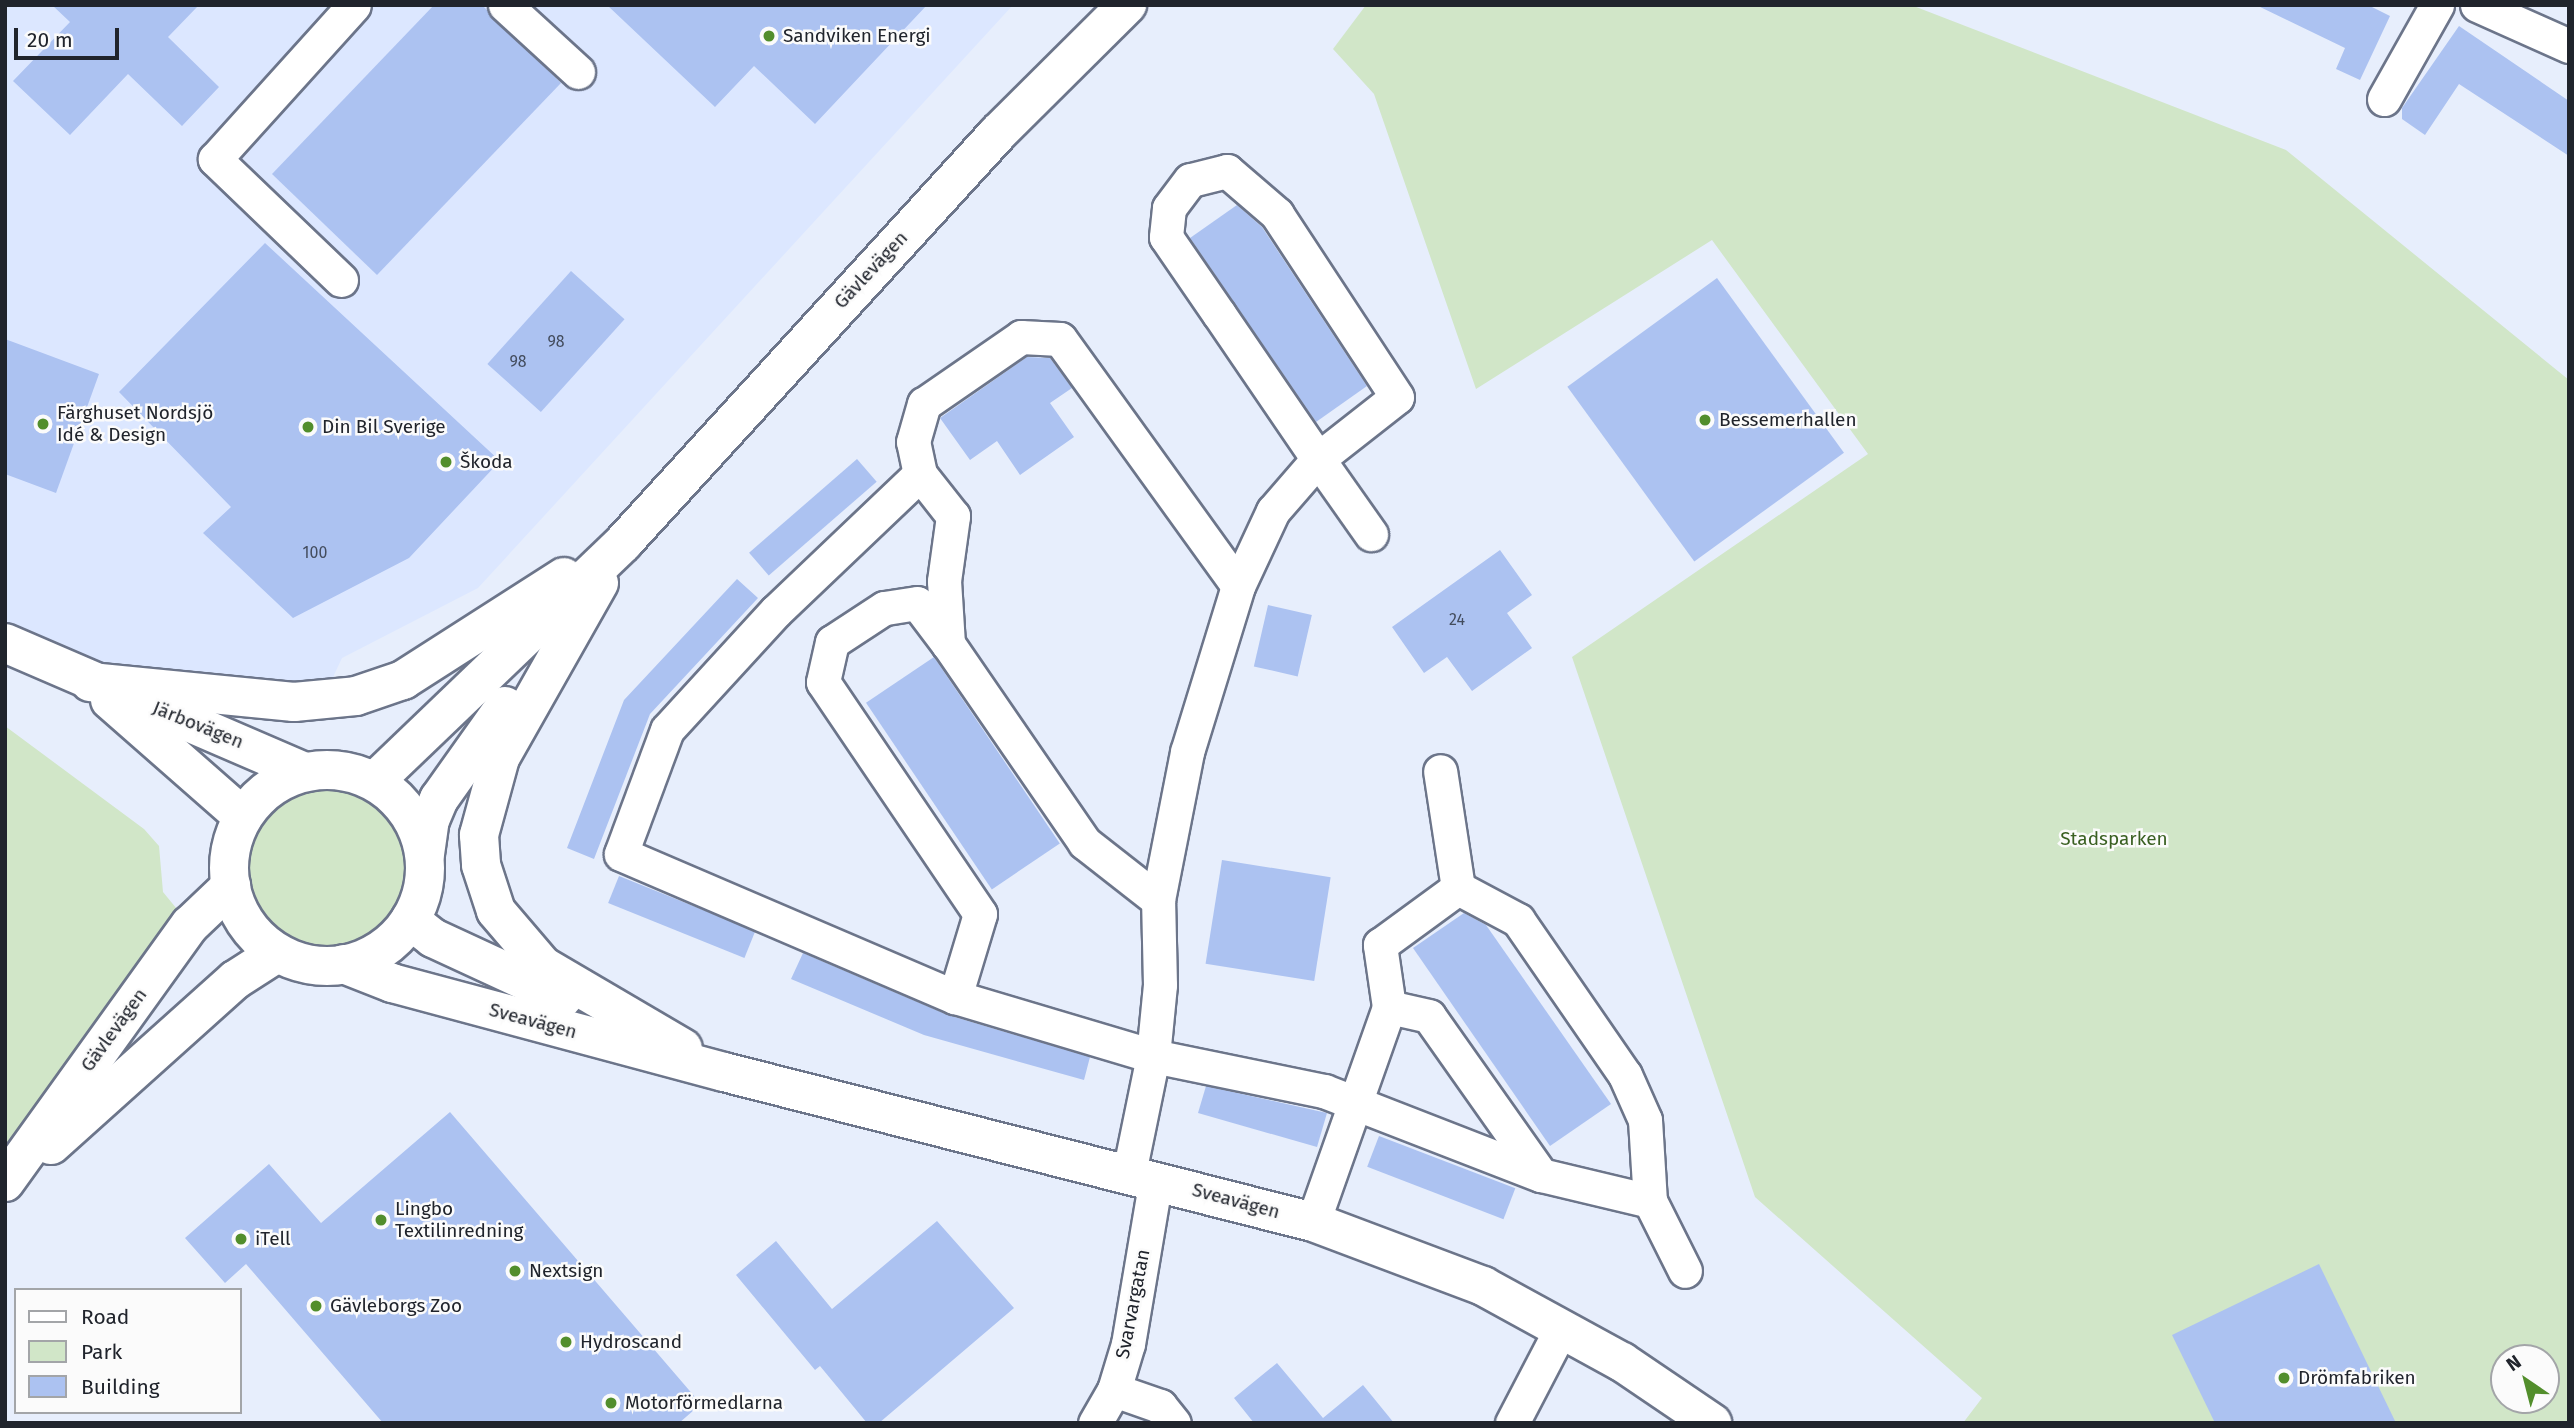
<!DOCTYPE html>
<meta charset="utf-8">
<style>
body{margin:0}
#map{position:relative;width:2574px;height:1428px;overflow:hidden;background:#e7eefc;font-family:"Fira Sans",sans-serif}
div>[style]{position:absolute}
.built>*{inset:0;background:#dce7ff}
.green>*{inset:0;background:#d1e6c8}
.round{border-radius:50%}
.building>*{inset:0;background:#acc2f1;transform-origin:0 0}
.roads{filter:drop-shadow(2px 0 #6c758a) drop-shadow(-2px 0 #6c758a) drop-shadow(0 2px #6c758a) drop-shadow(0 -2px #6c758a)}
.minor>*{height:33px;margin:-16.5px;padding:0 16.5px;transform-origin:16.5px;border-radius:16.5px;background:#fff}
.major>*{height:38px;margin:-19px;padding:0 19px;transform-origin:19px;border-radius:19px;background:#fff}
.major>.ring{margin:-19px;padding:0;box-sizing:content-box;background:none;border:38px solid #fff;border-radius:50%}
.dots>*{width:19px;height:19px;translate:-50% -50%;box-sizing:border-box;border:4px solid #fbfbfb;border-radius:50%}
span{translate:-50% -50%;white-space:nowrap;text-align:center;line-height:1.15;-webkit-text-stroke:5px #fbfbfb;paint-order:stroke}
.number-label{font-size:16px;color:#434c5d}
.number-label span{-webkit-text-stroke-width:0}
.poi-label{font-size:19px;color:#20242c}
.left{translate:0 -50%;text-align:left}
.street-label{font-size:19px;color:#20242c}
.park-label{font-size:19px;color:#3a6022}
.frame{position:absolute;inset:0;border:7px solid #20242c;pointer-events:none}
.legend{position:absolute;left:14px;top:1288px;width:228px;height:126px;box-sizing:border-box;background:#fbfbfb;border:2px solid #a3a5a8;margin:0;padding:9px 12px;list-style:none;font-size:21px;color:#20242c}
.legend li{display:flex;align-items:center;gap:14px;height:35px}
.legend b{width:35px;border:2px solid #a3a5a8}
.north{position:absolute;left:2490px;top:1344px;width:70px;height:70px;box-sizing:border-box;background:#fbfbfb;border:2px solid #a3a5a8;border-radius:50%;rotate:325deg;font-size:19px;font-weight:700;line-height:28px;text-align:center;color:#20242c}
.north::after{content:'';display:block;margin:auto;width:24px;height:32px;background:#528e2c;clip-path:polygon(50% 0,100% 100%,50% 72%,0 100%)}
.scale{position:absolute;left:14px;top:28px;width:105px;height:32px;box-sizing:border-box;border:4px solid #20242c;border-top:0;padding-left:9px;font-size:21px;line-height:24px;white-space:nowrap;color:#20242c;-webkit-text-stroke:5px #fbfbfb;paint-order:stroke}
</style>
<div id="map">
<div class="built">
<div style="clip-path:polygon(5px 5px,1013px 5px,478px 588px,342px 658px,334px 675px,335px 700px,215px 693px,5px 643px)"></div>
</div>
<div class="green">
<div style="clip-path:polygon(evenodd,1366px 5px,1911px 5px,2286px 150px,2569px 380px,2569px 1423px,1963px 1423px,1982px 1398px,1755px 1197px,1572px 657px,1868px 454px,1712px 240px,1476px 389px,1374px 94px,1333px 49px,1366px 5px,2504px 1358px,2546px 1358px,2546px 1400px,2504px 1400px,2504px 1358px)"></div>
<div style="clip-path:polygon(5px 726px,144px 829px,159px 846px,163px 892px,190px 925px,5px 1182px)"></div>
<div class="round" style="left:229px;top:770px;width:196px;height:196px"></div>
</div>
<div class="building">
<div style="clip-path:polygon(52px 5px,199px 5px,168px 37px,219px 87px,182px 126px,128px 74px,70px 135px,13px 81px,70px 22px)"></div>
<div style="clip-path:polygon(434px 5px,482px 5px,561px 83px,377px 275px,272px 174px)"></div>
<div style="clip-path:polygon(607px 5px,927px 5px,815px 124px,754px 66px,715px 107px)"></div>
<div style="clip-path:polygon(2256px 5px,2368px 5px,2390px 16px,2360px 80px,2336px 69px,2345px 48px)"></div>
<div style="clip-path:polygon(2459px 26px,2569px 101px,2569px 156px,2459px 84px,2425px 135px,2402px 119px,2402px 108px)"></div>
<div style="clip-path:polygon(1237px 205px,1262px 227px,1367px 386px,1316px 422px,1190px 238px)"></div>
<div style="clip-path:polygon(265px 243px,500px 461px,409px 558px,293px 618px,203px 533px,231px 507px,119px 392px)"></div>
<div style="left:571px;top:271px;width:72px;height:125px;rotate:42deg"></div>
<div style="left:1717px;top:278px;width:216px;height:185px;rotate:54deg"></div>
<div style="clip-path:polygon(5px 339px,99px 374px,56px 493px,5px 474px)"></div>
<div style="clip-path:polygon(1027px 357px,1050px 358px,1072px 388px,1050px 403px,1074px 437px,1020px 475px,997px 441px,970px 460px,940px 418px)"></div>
<div style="left:857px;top:459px;width:30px;height:143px;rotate:49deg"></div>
<div style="clip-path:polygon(1500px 550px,1532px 595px,1507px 613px,1532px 648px,1472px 691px,1447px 657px,1424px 673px,1392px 627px)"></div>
<div style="clip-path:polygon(737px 579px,758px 598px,650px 714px,594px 859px,567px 848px,624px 700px)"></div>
<div style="left:1268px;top:605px;width:45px;height:63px;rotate:13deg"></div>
<div style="left:934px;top:657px;width:225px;height:82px;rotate:56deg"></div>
<div style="left:1222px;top:860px;width:110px;height:105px;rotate:9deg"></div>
<div style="left:619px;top:876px;width:147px;height:29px;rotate:22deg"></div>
<div style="clip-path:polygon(1464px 913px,1486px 925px,1611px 1104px,1550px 1146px,1413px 948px)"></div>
<div style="clip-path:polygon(803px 953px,948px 1015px,1090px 1057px,1084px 1080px,924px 1035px,791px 979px)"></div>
<div style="clip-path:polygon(1206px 1086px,1327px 1113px,1317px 1147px,1198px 1113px)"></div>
<div style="clip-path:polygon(450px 1112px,701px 1404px,679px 1423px,383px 1423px,246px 1264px,225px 1283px,185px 1238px,269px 1164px,321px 1223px)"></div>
<div style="left:1379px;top:1136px;width:146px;height:33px;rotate:21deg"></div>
<div style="clip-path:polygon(937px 1221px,1014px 1308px,879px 1423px,867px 1423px,820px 1366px,815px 1370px,736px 1275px,776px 1241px,832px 1309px)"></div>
<div style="clip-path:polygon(2319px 1264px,2396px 1423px,2215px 1423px,2172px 1335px)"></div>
<div style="clip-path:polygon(1277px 1363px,1323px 1418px,1363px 1385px,1394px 1423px,1254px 1423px,1234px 1398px)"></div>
</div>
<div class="roads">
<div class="minor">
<div style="left:505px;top:5px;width:99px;rotate:42.5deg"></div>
<div style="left:2477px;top:5px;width:101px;rotate:24deg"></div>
<div style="left:2384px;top:99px;width:108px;rotate:-60.6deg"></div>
<div style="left:341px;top:280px;width:175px;rotate:-136.2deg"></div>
<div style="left:215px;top:159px;width:207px;rotate:-47.9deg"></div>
<div style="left:920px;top:474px;width:199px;rotate:136.4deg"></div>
<div style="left:776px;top:611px;width:161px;rotate:132.5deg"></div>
<div style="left:667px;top:730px;width:132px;rotate:110.4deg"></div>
<div style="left:621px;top:854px;width:363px;rotate:23.2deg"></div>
<div style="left:955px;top:997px;width:207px;rotate:16.6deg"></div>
<div style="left:1153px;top:1056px;width:175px;rotate:11.6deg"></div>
<div style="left:1324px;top:1091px;width:233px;rotate:21.2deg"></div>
<div style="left:1541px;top:1175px;width:194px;rotate:-125.2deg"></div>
<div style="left:1429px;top:1016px;width:41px;rotate:-167.3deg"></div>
<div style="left:948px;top:644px;width:51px;rotate:-127.1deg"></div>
<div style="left:917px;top:603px;width:33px;rotate:171deg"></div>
<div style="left:884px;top:608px;width:62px;rotate:146.8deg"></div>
<div style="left:832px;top:642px;width:41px;rotate:102.7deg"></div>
<div style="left:823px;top:682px;width:280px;rotate:55.9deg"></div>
<div style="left:980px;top:914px;width:87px;rotate:106.8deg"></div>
<div style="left:1458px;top:888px;width:68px;rotate:28.1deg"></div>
<div style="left:1518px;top:920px;width:188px;rotate:55.4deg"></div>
<div style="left:1625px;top:1075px;width:49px;rotate:66deg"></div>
<div style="left:1645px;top:1120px;width:81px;rotate:86.5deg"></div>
<div style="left:1650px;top:1201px;width:78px;rotate:63.4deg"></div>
<div style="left:1158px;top:900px;width:93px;rotate:-142deg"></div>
<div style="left:1085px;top:843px;width:242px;rotate:-124.5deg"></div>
<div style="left:948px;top:644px;width:63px;rotate:-93.6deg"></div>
<div style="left:944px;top:581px;width:66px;rotate:-82.1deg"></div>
<div style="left:953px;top:516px;width:53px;rotate:-128.2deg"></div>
<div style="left:920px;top:474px;width:33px;rotate:-102deg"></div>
<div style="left:913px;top:442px;width:40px;rotate:-74deg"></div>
<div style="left:924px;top:404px;width:118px;rotate:-34.6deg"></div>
<div style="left:1021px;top:337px;width:39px;rotate:3deg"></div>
<div style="left:1060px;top:339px;width:304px;rotate:54.2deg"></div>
<div style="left:1129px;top:1173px;width:119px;rotate:-78.4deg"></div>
<div style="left:1153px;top:1056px;width:71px;rotate:-84.4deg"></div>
<div style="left:1160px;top:985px;width:85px;rotate:-91.3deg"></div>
<div style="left:1158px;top:900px;width:151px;rotate:-78.9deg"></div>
<div style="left:1187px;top:752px;width:174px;rotate:-72.9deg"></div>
<div style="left:1238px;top:586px;width:83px;rotate:-65deg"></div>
<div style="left:1273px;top:511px;width:69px;rotate:-49.1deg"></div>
<div style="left:1318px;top:459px;width:100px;rotate:-38.1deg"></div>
<div style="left:1397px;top:397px;width:219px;rotate:-123.3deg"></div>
<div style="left:1277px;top:214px;width:66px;rotate:-139.3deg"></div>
<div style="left:1227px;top:171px;width:38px;rotate:166deg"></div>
<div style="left:1190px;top:180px;width:35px;rotate:127deg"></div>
<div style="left:1169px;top:208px;width:29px;rotate:96deg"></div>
<div style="left:1166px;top:237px;width:93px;rotate:55.5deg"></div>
<div style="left:1219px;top:314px;width:176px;rotate:55.7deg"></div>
<div style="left:1318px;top:459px;width:92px;rotate:54.8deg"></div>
<div style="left:1541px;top:1175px;width:112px;rotate:13.4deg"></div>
<div style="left:1313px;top:1222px;width:228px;rotate:-70.5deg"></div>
<div style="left:1389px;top:1007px;width:63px;rotate:-98.3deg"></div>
<div style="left:1380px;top:945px;width:97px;rotate:-36.2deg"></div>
<div style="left:1458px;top:888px;width:118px;rotate:-98.7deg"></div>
<div style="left:1114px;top:1390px;width:49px;rotate:19.2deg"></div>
<div style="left:1160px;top:1406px;width:22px;rotate:51deg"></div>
<div style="left:1095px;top:1423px;width:38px;rotate:-60deg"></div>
<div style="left:1114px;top:1390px;width:48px;rotate:-73.1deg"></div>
<div style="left:1128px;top:1344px;width:167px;rotate:-80.4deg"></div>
<div style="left:1512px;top:1423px;width:108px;rotate:-62.5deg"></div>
</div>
<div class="major">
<div style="left:599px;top:583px;width:201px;rotate:119.5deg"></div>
<div style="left:500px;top:758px;width:80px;rotate:105.3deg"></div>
<div style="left:479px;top:835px;width:30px;rotate:86deg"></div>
<div style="left:481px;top:865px;width:48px;rotate:71.9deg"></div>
<div style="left:496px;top:911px;width:72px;rotate:49.5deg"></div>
<div style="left:543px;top:966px;width:162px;rotate:30.4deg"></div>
<div style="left:5px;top:643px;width:326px;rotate:23.3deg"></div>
<div style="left:90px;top:682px;width:205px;rotate:5.6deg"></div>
<div style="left:294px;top:702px;width:62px;rotate:-5.5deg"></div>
<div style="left:356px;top:696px;width:50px;rotate:-18.8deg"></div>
<div style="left:403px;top:680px;width:191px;rotate:-32.6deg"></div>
<div style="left:110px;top:700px;width:177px;rotate:41.3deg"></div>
<div class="ring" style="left:229px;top:770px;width:158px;height:158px"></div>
<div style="left:375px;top:781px;width:344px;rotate:-43.8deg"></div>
<div style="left:623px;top:543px;width:556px;rotate:-47.55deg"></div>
<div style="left:998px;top:133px;width:182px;rotate:-44.8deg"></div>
<div style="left:425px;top:854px;width:34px;rotate:-82deg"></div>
<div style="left:430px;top:820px;width:23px;rotate:-67deg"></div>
<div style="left:439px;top:799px;width:114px;rotate:-54.6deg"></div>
<div style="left:410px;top:920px;width:29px;rotate:38deg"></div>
<div style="left:433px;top:938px;width:143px;rotate:24.8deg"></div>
<div style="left:344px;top:964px;width:52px;rotate:21.6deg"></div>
<div style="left:392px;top:983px;width:344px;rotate:15deg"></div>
<div style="left:724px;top:1072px;width:608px;rotate:14.29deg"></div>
<div style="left:1313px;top:1222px;width:182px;rotate:20.6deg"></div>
<div style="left:1483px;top:1286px;width:158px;rotate:28.7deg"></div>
<div style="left:1622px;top:1362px;width:109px;rotate:34.1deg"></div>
<div style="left:51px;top:1145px;width:247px;rotate:-41.9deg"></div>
<div style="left:235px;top:980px;width:50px;rotate:-32.7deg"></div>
<div style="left:5px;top:1182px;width:317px;rotate:-54.3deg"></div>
<div style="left:190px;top:925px;width:57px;rotate:-43.6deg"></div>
</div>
</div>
<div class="dots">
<div style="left:769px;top:36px;background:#528e2c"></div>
<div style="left:1705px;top:420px;background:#528e2c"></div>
<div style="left:43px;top:424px;background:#528e2c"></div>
<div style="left:308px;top:427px;background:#528e2c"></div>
<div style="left:446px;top:462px;background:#528e2c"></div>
<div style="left:381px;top:1220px;background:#528e2c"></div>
<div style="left:241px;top:1239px;background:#528e2c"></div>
<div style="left:515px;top:1271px;background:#528e2c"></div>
<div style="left:316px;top:1306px;background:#528e2c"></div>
<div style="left:566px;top:1342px;background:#528e2c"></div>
<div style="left:2284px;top:1378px;background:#528e2c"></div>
<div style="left:611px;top:1403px;background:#528e2c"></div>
</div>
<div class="number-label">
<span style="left:556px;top:342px">98</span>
<span style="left:518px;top:362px">98</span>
<span style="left:315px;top:553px">100</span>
<span style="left:1457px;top:620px">24</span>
</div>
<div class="poi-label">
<span class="left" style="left:783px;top:36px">Sandviken Energi</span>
<span class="left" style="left:57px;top:424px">Färghuset Nordsjö<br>Idé &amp; Design</span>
<span class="left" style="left:1719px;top:420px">Bessemerhallen</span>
<span class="left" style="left:322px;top:427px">Din Bil Sverige</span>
<span class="left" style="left:460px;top:462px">Škoda</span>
<span class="left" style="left:395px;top:1220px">Lingbo<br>Textilinredning</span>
<span class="left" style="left:255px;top:1239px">iTell</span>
<span class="left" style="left:529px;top:1271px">Nextsign</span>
<span class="left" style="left:330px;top:1306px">Gävleborgs Zoo</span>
<span class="left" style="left:580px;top:1342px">Hydroscand</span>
<span class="left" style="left:2298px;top:1378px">Drömfabriken</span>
<span class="left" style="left:625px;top:1403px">Motorförmedlarna</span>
</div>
<div class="street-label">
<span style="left:871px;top:270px;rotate:-47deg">Gävlevägen</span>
<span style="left:198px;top:725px;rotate:22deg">Järbovägen</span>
<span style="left:533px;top:1021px;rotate:15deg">Sveavägen</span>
<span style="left:114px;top:1030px;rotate:-54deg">Gävlevägen</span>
<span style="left:1236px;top:1201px;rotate:15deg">Sveavägen</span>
<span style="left:1133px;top:1304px;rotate:-79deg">Svarvargatan</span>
</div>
<div class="park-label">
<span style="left:2114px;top:839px">Stadsparken</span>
</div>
<div class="frame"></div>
<ul class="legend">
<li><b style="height:9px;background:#fff"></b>Road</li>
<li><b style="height:19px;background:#d1e6c8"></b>Park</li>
<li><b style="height:19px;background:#acc2f1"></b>Building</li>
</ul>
<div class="north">N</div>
<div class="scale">20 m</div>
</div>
